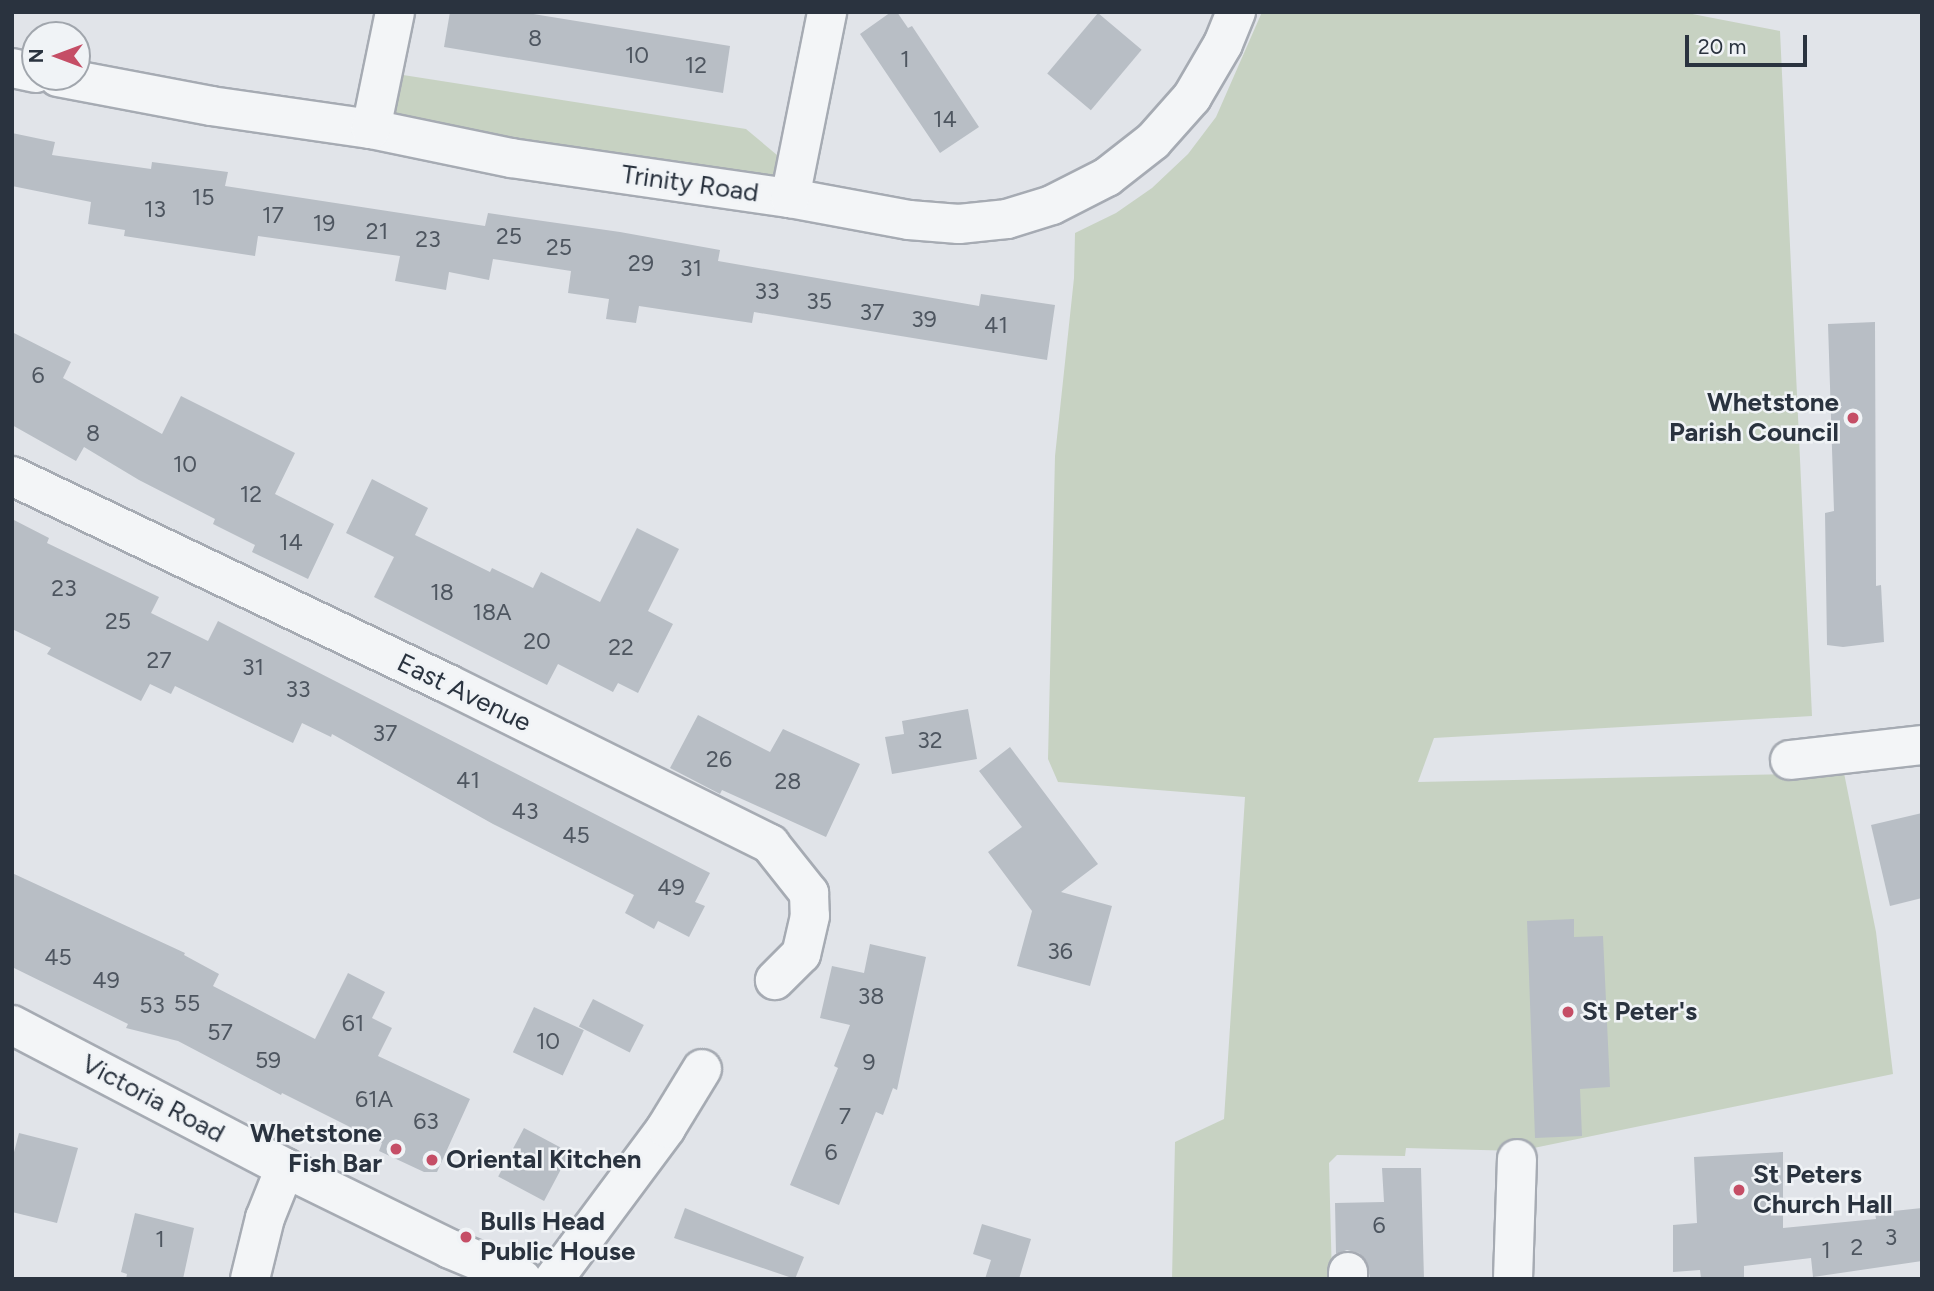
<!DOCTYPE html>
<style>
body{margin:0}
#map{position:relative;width:1934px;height:1291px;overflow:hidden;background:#e1e4e9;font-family:Figtree,sans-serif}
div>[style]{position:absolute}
.green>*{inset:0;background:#c7d2c2}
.building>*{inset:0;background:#b8bec5;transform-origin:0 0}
.roads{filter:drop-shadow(2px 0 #a6abb3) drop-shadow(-2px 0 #a6abb3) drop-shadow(0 2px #a6abb3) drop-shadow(0 -2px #a6abb3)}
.minor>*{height:38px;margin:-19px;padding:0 19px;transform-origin:19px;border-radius:19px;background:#f3f5f7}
.dots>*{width:19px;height:19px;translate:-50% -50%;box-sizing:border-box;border:4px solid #f0f3f6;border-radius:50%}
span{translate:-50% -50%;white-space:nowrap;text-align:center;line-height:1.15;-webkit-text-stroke:5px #f0f3f6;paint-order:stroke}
.number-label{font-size:23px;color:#4e5660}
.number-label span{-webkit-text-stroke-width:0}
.street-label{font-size:26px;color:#2a333f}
.poi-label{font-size:26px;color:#2a333f;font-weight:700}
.right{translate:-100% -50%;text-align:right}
.left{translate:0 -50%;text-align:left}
.frame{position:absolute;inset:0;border:14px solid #2a333f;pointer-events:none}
.north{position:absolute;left:21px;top:21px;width:70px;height:70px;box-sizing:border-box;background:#f0f3f6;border:2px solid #a1a6ad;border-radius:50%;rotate:270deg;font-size:19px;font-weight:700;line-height:28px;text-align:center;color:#2a333f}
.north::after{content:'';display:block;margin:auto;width:24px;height:32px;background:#c54e66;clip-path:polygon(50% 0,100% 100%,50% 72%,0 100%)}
.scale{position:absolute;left:1685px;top:35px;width:122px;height:32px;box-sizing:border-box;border:4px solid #2a333f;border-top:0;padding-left:9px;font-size:21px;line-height:24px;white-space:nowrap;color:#2a333f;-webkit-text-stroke:5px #f0f3f6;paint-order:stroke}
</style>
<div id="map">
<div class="green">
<div style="clip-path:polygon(1262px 12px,1682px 12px,1780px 31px,1812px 716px,1434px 738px,1418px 782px,1844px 773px,1876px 932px,1893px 1074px,1519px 1151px,1406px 1148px,1405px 1156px,1337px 1155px,1329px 1163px,1332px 1279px,1172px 1279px,1175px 1142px,1224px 1119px,1245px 797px,1058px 782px,1048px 759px,1055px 456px,1074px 278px,1075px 233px,1116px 213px,1152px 188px,1188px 154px,1216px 117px)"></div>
<div style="clip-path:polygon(384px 72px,746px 129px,795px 170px,790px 198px,371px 129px)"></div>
</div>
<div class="building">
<div style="clip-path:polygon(450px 12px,521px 12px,730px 46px,723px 93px,444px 47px)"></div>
<div style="clip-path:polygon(891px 12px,897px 12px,908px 28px,912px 26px,979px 127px,940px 153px,860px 34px)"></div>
<div style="left:1098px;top:13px;width:57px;height:79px;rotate:40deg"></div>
<div style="clip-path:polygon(12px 133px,55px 142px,52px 155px,151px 169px,152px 162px,228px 172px,225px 186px,485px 226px,488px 213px,620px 232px,720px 250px,718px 261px,979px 306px,981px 294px,1055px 305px,1047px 360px,754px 312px,752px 323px,639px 306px,636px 323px,606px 319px,609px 299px,568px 293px,571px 271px,493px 259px,489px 280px,449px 272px,446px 290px,395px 281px,400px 256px,258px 236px,255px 256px,124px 236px,125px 230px,88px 224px,91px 202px,12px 186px)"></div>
<div style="clip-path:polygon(1875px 322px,1876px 586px,1881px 585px,1884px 642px,1843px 647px,1827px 645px,1825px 513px,1834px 511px,1828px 324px)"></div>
<div style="clip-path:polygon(12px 332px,71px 362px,63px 378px,162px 434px,181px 396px,295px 453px,275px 494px,334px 524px,308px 579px,252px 552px,255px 545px,213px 524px,215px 519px,139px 480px,84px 447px,76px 461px,12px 425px)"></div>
<div style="clip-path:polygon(372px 479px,428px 508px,415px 535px,490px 572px,492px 568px,533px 588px,541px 572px,600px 602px,637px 528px,679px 549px,648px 611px,673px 624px,638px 693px,618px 683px,613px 692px,558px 664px,547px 685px,374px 597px,394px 557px,346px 533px)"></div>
<div style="clip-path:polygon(12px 519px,49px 538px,47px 543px,159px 597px,151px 613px,208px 641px,218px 621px,710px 873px,695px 902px,705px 906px,689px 937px,658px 921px,654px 929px,625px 913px,634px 895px,493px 824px,332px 734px,331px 737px,302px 723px,293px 743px,175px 686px,171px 694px,150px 684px,141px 701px,47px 654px,51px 648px,12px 629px)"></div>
<div style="clip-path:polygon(968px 709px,977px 759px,892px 774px,885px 737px,904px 734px,902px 721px)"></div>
<div style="clip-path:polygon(698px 715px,770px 752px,783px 729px,860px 764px,826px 837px,722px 790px,720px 794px,670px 768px)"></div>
<div style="clip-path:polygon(1010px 747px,1098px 864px,1061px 892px,1112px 906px,1090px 986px,1017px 966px,1032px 911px,988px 852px,1022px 827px,979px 771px)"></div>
<div style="clip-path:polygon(1922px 813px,1922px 898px,1890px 906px,1871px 825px)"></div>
<div style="clip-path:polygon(12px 873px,185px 953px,184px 955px,219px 974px,213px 986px,315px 1039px,348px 973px,385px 992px,372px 1018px,392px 1028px,378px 1056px,470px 1099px,437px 1172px,424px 1172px,379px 1151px,382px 1143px,282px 1093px,281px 1095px,178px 1041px,126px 1028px,128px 1024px,12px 967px)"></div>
<div style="clip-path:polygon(1574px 919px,1574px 937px,1603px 936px,1610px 1087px,1580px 1089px,1582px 1136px,1535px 1138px,1527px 921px)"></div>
<div style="clip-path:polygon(870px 944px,926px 957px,897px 1090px,893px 1088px,883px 1115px,876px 1112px,839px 1205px,790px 1185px,838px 1068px,834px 1066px,850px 1025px,820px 1018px,832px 966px,864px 973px)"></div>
<div style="left:593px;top:999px;width:57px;height:31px;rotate:27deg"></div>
<div style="left:534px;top:1007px;width:55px;height:50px;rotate:25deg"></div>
<div style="left:524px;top:1128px;width:52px;height:55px;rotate:28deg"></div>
<div style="clip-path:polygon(19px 1133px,78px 1148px,57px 1223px,12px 1212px,12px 1160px)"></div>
<div style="clip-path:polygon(1783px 1152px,1783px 1228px,1876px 1219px,1875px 1213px,1922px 1208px,1922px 1261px,1813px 1277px,1811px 1258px,1744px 1266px,1744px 1279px,1701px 1279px,1700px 1270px,1673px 1272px,1673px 1225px,1697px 1223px,1694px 1157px)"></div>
<div style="clip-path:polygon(1382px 1168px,1421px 1168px,1424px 1279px,1370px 1279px,1367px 1262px,1359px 1253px,1347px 1250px,1336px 1254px,1335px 1203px,1384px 1202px)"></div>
<div style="clip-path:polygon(685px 1208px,804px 1257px,795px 1279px,674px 1238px)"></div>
<div style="clip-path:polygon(135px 1213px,194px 1228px,183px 1279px,126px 1279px,127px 1274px,121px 1272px)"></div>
<div style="clip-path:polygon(982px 1224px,1031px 1239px,1019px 1279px,985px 1279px,991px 1260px,973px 1254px)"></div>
</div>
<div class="roads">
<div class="minor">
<div style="left:12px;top:68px;width:24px;rotate:12deg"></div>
<div style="left:58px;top:77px;width:156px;rotate:10.7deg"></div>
<div style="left:211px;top:106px;width:162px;rotate:8.2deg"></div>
<div style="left:371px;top:129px;width:143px;rotate:11.7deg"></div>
<div style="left:511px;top:158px;width:282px;rotate:8.2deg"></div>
<div style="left:790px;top:198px;width:121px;rotate:10.5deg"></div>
<div style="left:909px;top:220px;width:50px;rotate:4.6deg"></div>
<div style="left:959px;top:224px;width:48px;rotate:-5.9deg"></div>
<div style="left:1007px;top:219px;width:47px;rotate:-17.3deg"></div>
<div style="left:1052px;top:205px;width:62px;rotate:-27deg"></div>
<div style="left:1107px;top:177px;width:58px;rotate:-38deg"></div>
<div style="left:1153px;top:141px;width:59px;rotate:-48.4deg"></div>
<div style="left:1192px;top:97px;width:61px;rotate:-59.7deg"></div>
<div style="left:1223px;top:44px;width:35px;rotate:-68deg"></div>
<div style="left:371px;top:129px;width:119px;rotate:-78.4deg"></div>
<div style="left:790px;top:198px;width:190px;rotate:-78.7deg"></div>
<div style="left:12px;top:476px;width:483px;rotate:25.5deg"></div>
<div style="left:448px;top:684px;width:360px;rotate:26.4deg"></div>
<div style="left:770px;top:844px;width:63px;rotate:51.5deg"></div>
<div style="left:809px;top:893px;width:23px;rotate:88deg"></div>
<div style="left:810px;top:916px;width:39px;rotate:103deg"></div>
<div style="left:801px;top:954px;width:37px;rotate:135deg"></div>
<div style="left:1790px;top:760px;width:133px;rotate:-6.5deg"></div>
<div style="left:12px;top:1025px;width:308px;rotate:27.6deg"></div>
<div style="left:285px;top:1168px;width:184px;rotate:26.1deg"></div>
<div style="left:450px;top:1249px;width:78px;rotate:22.6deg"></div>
<div style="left:1348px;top:1272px;width:7px;rotate:90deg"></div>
<div style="left:250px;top:1279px;width:63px;rotate:-76.2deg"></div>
<div style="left:265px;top:1218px;width:54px;rotate:-68.2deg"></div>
<div style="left:554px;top:1279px;width:188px;rotate:-53.4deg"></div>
<div style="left:666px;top:1128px;width:69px;rotate:-58.6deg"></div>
<div style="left:1513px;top:1279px;width:120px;rotate:-88.1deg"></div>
</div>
</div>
<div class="dots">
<div style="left:1853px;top:418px;background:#c54e66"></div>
<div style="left:1568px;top:1012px;background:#c54e66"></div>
<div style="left:396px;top:1149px;background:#c54e66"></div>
<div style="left:432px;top:1160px;background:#c54e66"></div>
<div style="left:1739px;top:1190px;background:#c54e66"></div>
<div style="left:466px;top:1237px;background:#c54e66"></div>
</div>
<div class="number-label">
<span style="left:535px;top:38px">8</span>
<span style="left:637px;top:55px">10</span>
<span style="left:905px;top:59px">1</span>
<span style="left:696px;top:65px">12</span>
<span style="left:945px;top:119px">14</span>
<span style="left:203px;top:197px">15</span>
<span style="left:155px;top:209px">13</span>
<span style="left:273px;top:215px">17</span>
<span style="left:324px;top:223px">19</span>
<span style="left:377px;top:231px">21</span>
<span style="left:509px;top:236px">25</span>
<span style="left:428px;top:239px">23</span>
<span style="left:559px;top:247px">25</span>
<span style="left:641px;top:263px">29</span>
<span style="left:691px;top:268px">31</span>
<span style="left:767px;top:291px">33</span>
<span style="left:819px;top:301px">35</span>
<span style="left:872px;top:312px">37</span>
<span style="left:924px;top:319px">39</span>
<span style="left:996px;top:325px">41</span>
<span style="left:38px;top:375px">6</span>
<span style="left:93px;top:433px">8</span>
<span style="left:185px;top:464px">10</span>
<span style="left:251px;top:494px">12</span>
<span style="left:291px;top:542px">14</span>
<span style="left:64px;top:588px">23</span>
<span style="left:442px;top:592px">18</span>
<span style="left:492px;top:612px">18A</span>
<span style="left:118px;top:621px">25</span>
<span style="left:537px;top:641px">20</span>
<span style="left:621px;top:647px">22</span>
<span style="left:159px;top:660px">27</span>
<span style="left:253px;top:667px">31</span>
<span style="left:298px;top:689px">33</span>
<span style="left:385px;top:733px">37</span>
<span style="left:930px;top:740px">32</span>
<span style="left:719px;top:759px">26</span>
<span style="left:468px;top:780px">41</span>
<span style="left:788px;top:781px">28</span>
<span style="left:525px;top:811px">43</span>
<span style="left:576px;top:835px">45</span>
<span style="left:671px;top:887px">49</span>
<span style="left:1060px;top:951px">36</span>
<span style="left:58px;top:957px">45</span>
<span style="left:106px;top:980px">49</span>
<span style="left:871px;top:996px">38</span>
<span style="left:187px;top:1003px">55</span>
<span style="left:152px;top:1005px">53</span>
<span style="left:353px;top:1023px">61</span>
<span style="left:220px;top:1032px">57</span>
<span style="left:548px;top:1041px">10</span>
<span style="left:268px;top:1060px">59</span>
<span style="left:869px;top:1062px">9</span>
<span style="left:374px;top:1099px">61A</span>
<span style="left:845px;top:1116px">7</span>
<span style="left:426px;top:1121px">63</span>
<span style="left:831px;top:1152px">6</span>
<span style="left:1379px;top:1225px">6</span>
<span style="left:1891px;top:1237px">3</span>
<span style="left:160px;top:1239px">1</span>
<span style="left:1857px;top:1247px">2</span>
<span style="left:1826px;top:1250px">1</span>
</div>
<div class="street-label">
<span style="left:690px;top:184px;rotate:8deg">Trinity Road</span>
<span style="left:464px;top:693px;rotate:26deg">East Avenue</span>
<span style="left:153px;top:1099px;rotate:28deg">Victoria Road</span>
</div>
<div class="poi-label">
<span class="right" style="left:1839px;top:418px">Whetstone<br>Parish Council</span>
<span class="left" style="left:1582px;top:1012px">St Peter's</span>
<span class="right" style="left:382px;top:1149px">Whetstone<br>Fish Bar</span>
<span class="left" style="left:446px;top:1160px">Oriental Kitchen</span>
<span class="left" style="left:1753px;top:1190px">St Peters<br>Church Hall</span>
<span class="left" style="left:480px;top:1237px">Bulls Head<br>Public House</span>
</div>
<div class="frame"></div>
<div class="north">N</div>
<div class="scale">20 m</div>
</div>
